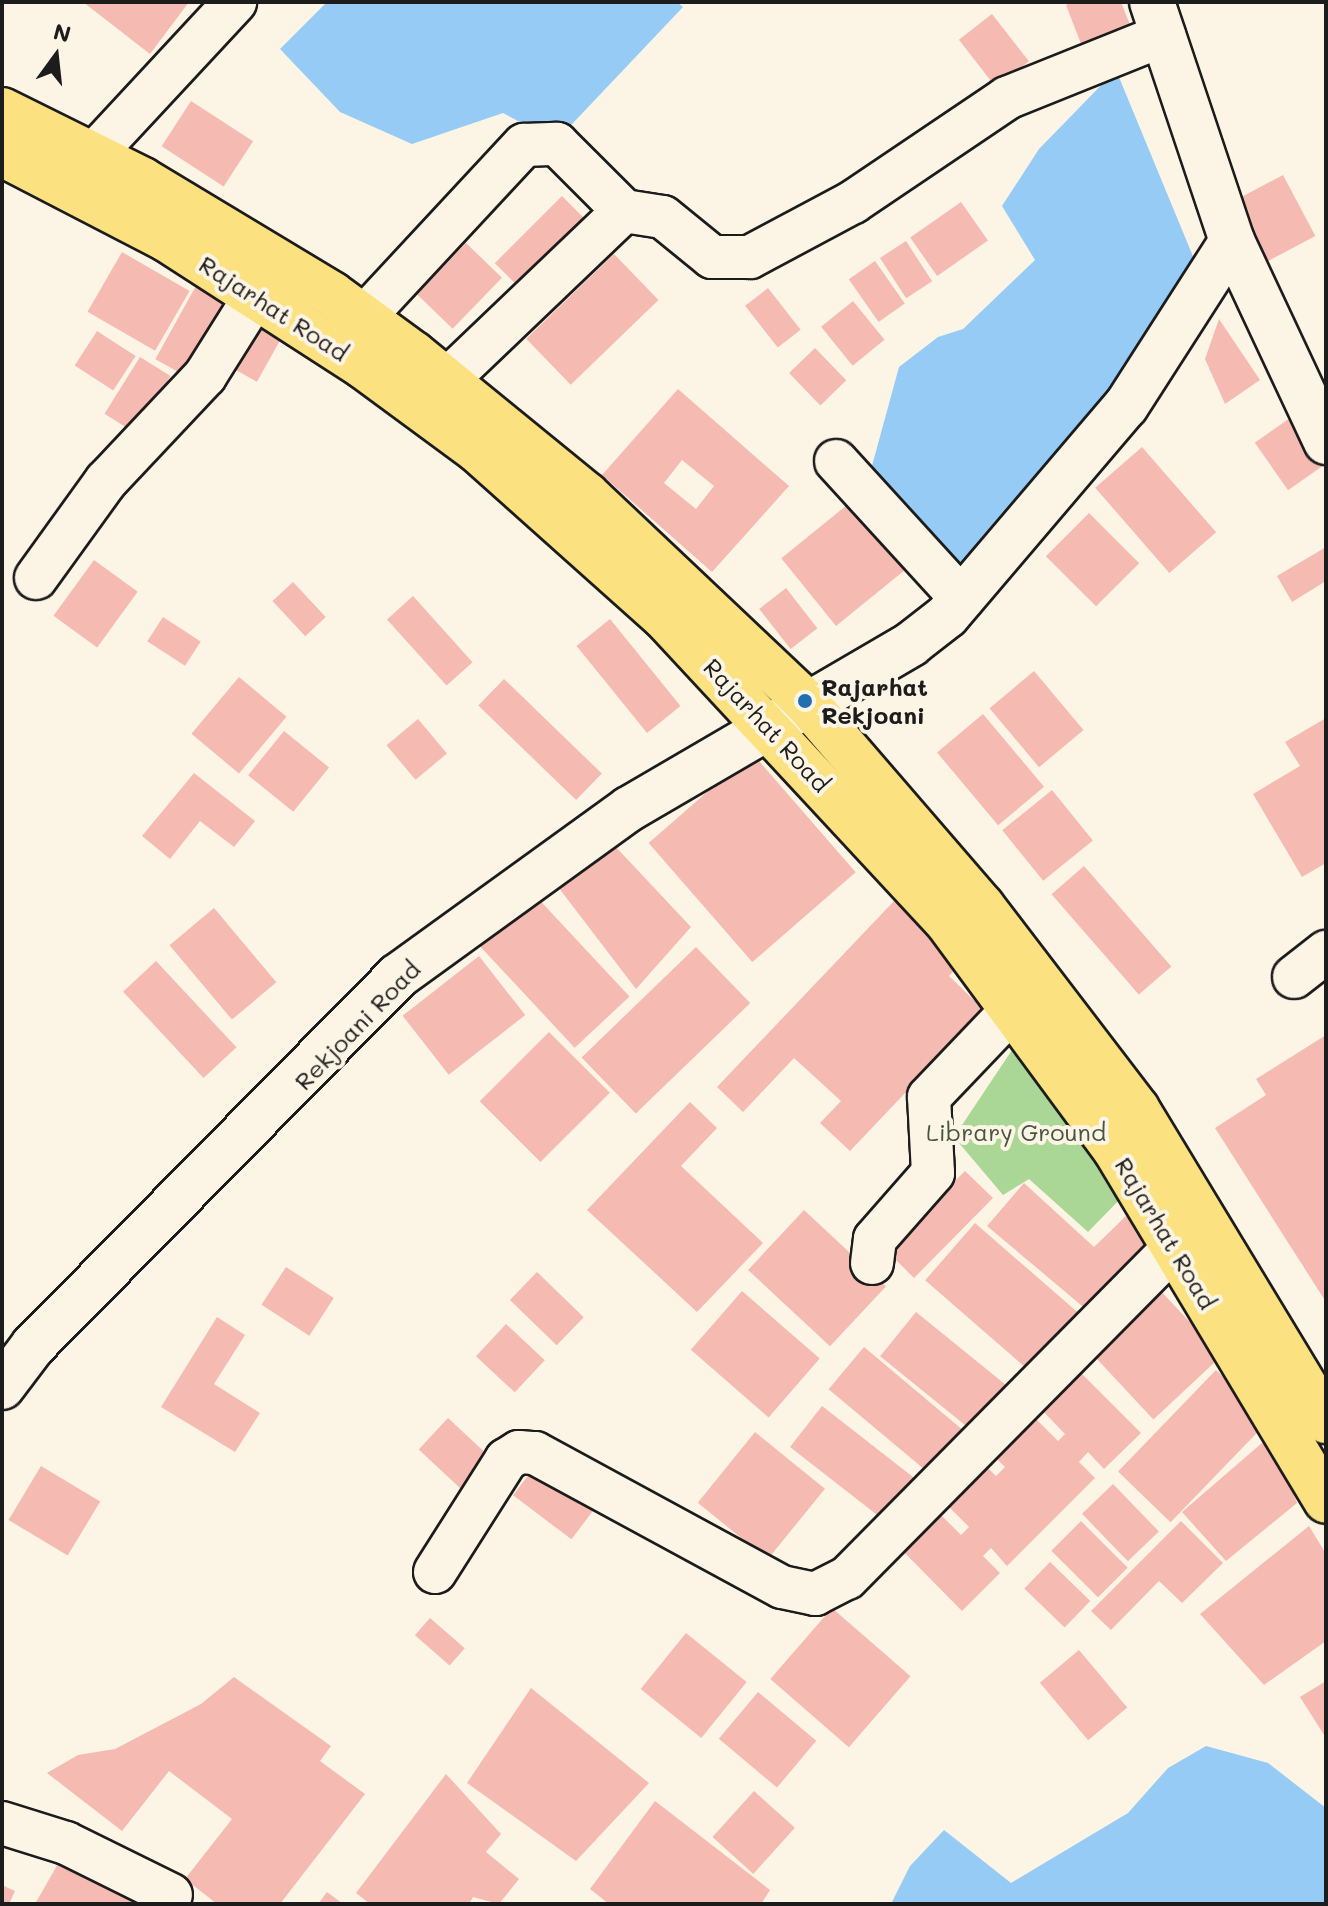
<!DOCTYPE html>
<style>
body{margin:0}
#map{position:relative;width:1328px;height:1906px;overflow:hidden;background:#fcf5e5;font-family:Mali,sans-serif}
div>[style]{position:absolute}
.green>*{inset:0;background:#aad796}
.water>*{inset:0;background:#95cbf4}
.building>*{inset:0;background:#f5bab1;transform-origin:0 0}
.roads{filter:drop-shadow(2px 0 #1c1c1c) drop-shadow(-2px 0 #1c1c1c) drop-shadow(0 2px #1c1c1c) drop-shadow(0 -2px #1c1c1c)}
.street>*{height:42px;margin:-21px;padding:0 21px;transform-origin:21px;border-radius:21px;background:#fcf5e5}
.secondary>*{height:44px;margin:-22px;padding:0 22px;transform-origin:22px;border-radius:22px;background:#fcf5e5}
.primary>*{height:44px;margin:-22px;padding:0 22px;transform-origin:22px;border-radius:22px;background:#fbe180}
.dots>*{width:22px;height:22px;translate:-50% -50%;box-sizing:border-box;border:4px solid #fcf5e5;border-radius:50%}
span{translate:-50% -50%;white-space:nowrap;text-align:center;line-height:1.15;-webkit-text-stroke:8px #fcf5e5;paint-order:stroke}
.street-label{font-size:24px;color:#1c1c1c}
.poi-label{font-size:24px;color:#1c1c1c;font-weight:700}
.left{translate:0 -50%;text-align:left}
.park-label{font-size:24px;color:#475441}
.frame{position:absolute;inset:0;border:4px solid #1c1c1c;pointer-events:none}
.north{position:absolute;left:16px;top:16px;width:80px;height:80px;-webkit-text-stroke:6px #fcf5e5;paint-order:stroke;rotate:15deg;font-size:22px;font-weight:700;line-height:32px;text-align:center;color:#1c1c1c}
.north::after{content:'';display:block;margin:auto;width:28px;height:36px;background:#1c1c1c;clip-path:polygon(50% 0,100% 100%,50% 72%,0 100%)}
</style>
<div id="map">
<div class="green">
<div style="clip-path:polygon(1014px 1047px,1127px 1192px,1088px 1232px,1029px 1179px,1003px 1195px,954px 1137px)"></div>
</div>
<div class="water">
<div style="clip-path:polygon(327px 2px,677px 2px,683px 7px,556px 141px,503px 113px,412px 144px,340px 112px,280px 49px)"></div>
<div style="clip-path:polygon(1116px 70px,1197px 266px,1178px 311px,960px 576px,870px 473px,899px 367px,938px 337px,963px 329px,1035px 260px,1002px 206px,1039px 149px)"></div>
<div style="clip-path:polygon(1206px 1746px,1268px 1763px,1326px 1808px,1326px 1904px,891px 1904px,910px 1866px,944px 1830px,1011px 1883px,1128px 1813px,1168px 1768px)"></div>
</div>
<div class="building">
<div style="clip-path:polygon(83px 2px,189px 2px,150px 54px)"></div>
<div style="clip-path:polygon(1072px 2px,1121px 2px,1132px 30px,1083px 49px,1066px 5px)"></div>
<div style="left:992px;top:14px;width:60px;height:42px;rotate:52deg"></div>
<div style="left:191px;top:101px;width:74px;height:54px;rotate:33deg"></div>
<div style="left:1283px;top:175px;width:69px;height:56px;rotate:62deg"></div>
<div style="left:562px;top:196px;width:37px;height:95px;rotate:45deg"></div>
<div style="left:961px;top:202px;width:47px;height:62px;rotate:55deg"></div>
<div style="left:906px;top:241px;width:48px;height:31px;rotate:57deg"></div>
<div style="left:466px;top:243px;width:50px;height:71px;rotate:44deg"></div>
<div style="left:122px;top:252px;width:78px;height:69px;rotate:30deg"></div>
<div style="left:614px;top:254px;width:64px;height:122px;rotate:46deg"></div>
<div style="left:875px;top:261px;width:52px;height:32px;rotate:55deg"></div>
<div style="left:197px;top:284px;width:41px;height:86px;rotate:29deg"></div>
<div style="left:768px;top:288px;width:53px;height:29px;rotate:52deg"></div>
<div style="left:853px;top:301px;width:50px;height:41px;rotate:51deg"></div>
<div style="left:254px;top:315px;width:35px;height:57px;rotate:29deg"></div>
<div style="clip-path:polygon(1219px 319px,1260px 380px,1225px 404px,1205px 359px)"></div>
<div style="left:97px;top:331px;width:46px;height:41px;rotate:33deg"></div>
<div style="left:815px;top:348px;width:45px;height:36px;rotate:46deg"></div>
<div style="left:140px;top:357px;width:36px;height:67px;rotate:32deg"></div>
<div style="clip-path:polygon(evenodd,678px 389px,789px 486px,712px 572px,602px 475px,678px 389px,682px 460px,714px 486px,696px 509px,664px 483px,682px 460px)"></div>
<div style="left:1290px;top:418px;width:58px;height:43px;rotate:55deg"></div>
<div style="left:1142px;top:447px;width:113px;height:62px;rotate:49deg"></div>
<div style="left:852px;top:501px;width:87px;height:91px;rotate:51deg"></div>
<div style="left:1089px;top:513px;width:71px;height:61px;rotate:45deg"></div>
<div style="clip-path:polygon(1326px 547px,1326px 581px,1292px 602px,1277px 576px)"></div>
<div style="left:94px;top:560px;width:54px;height:69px;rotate:36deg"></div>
<div style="left:293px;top:582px;width:48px;height:28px;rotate:47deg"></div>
<div style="left:786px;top:588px;width:51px;height:34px;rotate:52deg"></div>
<div style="left:413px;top:596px;width:89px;height:35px;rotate:48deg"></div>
<div style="left:163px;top:617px;width:45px;height:29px;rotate:33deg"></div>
<div style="left:610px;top:619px;width:112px;height:43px;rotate:51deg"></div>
<div style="left:1034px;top:671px;width:77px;height:58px;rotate:50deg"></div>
<div style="left:239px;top:677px;width:62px;height:74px;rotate:40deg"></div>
<div style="left:504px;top:679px;width:136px;height:37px;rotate:44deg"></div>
<div style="left:983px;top:714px;width:95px;height:60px;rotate:50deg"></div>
<div style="clip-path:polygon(1326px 718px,1326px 863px,1302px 877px,1253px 794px,1300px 766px,1285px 742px)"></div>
<div style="left:418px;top:719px;width:45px;height:41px;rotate:50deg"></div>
<div style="left:284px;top:731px;width:58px;height:57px;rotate:39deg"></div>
<div style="left:752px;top:753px;width:158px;height:137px;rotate:49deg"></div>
<div style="clip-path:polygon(194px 773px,255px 821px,234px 847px,200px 821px,170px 859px,142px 836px)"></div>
<div style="left:1052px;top:790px;width:65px;height:64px;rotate:51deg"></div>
<div style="clip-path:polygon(613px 844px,691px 927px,636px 989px,555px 883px)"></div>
<div style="left:1084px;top:866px;width:133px;height:43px;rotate:49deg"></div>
<div style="left:532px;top:892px;width:143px;height:75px;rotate:47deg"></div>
<div style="clip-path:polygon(895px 900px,962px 962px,949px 976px,984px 1010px,850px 1151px,820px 1123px,841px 1101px,794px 1058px,743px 1112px,717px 1087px)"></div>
<div style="left:214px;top:908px;width:97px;height:58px;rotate:50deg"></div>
<div style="left:696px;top:947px;width:78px;height:159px;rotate:46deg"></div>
<div style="left:479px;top:956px;width:75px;height:97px;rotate:52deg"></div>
<div style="left:156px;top:961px;width:118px;height:45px;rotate:47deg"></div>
<div style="left:549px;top:1032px;width:86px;height:98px;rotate:45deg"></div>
<div style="clip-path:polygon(1326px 1035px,1326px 1302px,1215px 1128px,1266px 1095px,1256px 1079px)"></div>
<div style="clip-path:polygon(690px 1102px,717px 1128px,681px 1166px,763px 1243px,697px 1312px,587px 1210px)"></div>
<div style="clip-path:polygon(965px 1171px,993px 1198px,914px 1278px,896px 1260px,898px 1238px)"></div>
<div style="clip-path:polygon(1024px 1183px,1094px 1247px,1126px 1216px,1156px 1249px,1088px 1311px,987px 1226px)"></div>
<div style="left:804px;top:1210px;width:112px;height:82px;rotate:43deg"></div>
<div style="left:975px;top:1223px;width:139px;height:76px;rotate:41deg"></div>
<div style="left:286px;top:1267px;width:57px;height:45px;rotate:33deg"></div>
<div style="left:537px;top:1272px;width:65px;height:39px;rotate:44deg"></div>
<div style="left:1158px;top:1288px;width:93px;height:93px;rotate:47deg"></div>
<div style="left:742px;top:1291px;width:103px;height:78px;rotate:41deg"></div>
<div style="left:916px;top:1312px;width:119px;height:57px;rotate:39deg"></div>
<div style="clip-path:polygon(217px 1317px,245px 1335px,214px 1384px,260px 1413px,235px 1452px,161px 1407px)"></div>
<div style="left:506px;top:1324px;width:53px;height:44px;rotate:43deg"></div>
<div style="left:864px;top:1347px;width:131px;height:55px;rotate:40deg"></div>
<div style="left:1216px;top:1370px;width:73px;height:141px;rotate:44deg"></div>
<div style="clip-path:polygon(1080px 1372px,1141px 1433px,1104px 1469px,1088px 1452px,1079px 1462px,1095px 1478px,1007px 1566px,991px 1548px,983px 1556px,1000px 1573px,962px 1611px,901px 1549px,938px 1512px,961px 1535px,969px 1527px,946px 1504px,985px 1465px,996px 1476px,1005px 1467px,994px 1456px,1034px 1417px,1058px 1441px,1065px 1434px,1042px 1410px)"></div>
<div style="left:822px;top:1406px;width:122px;height:52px;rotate:38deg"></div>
<div style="left:448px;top:1418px;width:69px;height:43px;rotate:43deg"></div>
<div style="left:755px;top:1432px;width:90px;height:91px;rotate:39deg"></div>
<div style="clip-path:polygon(1270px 1436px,1297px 1503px,1226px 1561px,1182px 1512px)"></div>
<div style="left:536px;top:1465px;width:73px;height:38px;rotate:37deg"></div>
<div style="left:41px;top:1466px;width:69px;height:63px;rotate:31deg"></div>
<div style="left:1113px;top:1484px;width:66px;height:43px;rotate:46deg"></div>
<div style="left:1081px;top:1521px;width:66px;height:42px;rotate:45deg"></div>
<div style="clip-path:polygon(1181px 1521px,1223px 1563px,1182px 1603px,1159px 1581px,1111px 1630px,1091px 1611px)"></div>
<div style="clip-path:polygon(1309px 1526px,1326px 1554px,1326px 1641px,1264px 1685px,1200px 1614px)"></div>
<div style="left:1050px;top:1562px;width:56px;height:37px;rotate:44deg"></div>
<div style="left:832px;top:1608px;width:104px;height:94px;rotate:41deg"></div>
<div style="left:430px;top:1618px;width:46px;height:23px;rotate:41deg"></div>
<div style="left:686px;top:1633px;width:78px;height:72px;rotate:39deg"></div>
<div style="left:1079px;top:1650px;width:75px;height:51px;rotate:50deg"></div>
<div style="clip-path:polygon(234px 1677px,331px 1746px,320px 1761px,365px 1794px,280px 1904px,217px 1904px,185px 1879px,232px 1819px,169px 1771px,122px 1831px,47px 1773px,78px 1755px,115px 1749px,201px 1704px)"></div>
<div style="clip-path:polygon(1326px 1681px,1326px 1738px,1300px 1697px)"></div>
<div style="clip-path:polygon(531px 1688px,649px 1783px,576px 1861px,467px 1783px)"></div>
<div style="left:758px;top:1692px;width:76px;height:61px;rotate:40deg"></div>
<div style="clip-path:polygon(446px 1774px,501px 1834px,486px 1852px,519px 1879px,499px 1904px,473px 1897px,469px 1904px,370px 1904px,356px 1893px)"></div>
<div style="left:754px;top:1791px;width:55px;height:62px;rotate:42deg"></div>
<div style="clip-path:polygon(655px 1801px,770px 1890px,761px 1904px,609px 1904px,590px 1889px)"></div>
<div style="clip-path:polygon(63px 1855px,160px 1904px,35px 1904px)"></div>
<div style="clip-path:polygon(2px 1885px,15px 1891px,9px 1904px,2px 1904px)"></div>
<div style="clip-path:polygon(327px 1892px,343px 1904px,318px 1904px)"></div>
</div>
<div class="roads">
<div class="street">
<div style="left:93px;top:155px;width:209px;rotate:-47.1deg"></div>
<div style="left:364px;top:317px;width:235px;rotate:-47.1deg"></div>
<div style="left:524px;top:145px;width:33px;rotate:-2deg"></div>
<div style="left:557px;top:144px;width:95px;rotate:45deg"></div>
<div style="left:447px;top:380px;width:245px;rotate:-43.7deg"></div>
<div style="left:624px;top:211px;width:39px;rotate:9deg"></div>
<div style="left:663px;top:217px;width:63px;rotate:39.2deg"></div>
<div style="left:712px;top:257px;width:38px"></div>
<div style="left:750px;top:257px;width:117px;rotate:-28.1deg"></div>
<div style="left:853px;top:202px;width:186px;rotate:-34deg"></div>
<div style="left:1007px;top:98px;width:169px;rotate:-21.9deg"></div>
<div style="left:836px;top:461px;width:187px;rotate:47.6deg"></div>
<div style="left:36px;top:578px;width:120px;rotate:-54.2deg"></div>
<div style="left:106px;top:481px;width:144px;rotate:-46.7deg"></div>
<div style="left:205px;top:376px;width:98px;rotate:-57.9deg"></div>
<div style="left:1294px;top:977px;width:41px;rotate:-38deg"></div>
<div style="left:872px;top:1263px;width:24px;rotate:-83deg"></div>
<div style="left:875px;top:1239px;width:88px;rotate:-48.7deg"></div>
<div style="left:933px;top:1173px;width:76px;rotate:-93deg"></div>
<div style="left:929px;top:1097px;width:120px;rotate:-46.3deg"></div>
<div style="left:435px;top:1572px;width:133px;rotate:-57.6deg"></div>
<div style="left:506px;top:1460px;width:15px;rotate:-32deg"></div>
<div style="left:519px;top:1452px;width:16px;rotate:4deg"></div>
<div style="left:535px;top:1453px;width:281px;rotate:28.5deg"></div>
<div style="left:782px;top:1587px;width:34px;rotate:12deg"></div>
<div style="left:815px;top:1594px;width:36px;rotate:-27deg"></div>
<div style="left:847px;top:1578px;width:465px;rotate:-45.3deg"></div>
<div style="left:2px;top:1823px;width:67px;rotate:17.4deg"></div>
<div style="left:66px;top:1843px;width:117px;rotate:26.3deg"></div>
</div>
<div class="secondary">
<div style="left:1152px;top:2px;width:252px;rotate:71.5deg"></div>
<div style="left:1232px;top:241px;width:222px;rotate:64.9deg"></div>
<div style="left:2px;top:1387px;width:51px;rotate:-52.9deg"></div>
<div style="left:33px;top:1346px;width:520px;rotate:-45.39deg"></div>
<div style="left:398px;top:976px;width:285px;rotate:-35.9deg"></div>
<div style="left:629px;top:809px;width:327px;rotate:-30.3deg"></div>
<div style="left:911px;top:644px;width:46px;rotate:-37.9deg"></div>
<div style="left:947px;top:616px;width:276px;rotate:-49.6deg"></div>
<div style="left:1126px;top:406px;width:196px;rotate:-57.3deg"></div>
</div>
<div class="primary">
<div style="left:2px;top:110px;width:157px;rotate:26.4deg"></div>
<div style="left:143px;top:180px;width:221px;rotate:31.1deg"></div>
<div style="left:332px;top:294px;width:102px;rotate:36.2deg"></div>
<div style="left:414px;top:354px;width:223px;rotate:39.2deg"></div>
<div style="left:587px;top:495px;width:300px;rotate:43.4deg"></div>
<div style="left:805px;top:701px;width:271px;rotate:49.2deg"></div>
<div style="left:982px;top:906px;width:255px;rotate:52.6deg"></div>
<div style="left:1137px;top:1109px;width:365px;rotate:58.8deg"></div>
<div style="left:2px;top:154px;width:185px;rotate:27.4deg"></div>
<div style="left:166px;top:239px;width:234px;rotate:32.8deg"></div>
<div style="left:363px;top:366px;width:142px;rotate:36.4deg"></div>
<div style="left:477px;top:450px;width:251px;rotate:41.8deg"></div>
<div style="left:664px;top:617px;width:413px;rotate:47.1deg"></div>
<div style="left:945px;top:919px;width:288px;rotate:53.6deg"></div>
<div style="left:1116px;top:1151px;width:408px;rotate:59deg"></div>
</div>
</div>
<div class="dots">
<div style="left:805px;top:701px;background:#1f6fb2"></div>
</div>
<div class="street-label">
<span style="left:274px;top:308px;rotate:33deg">Rajarhat Road</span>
<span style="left:767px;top:725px;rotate:47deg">Rajarhat Road</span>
<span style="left:357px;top:1025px;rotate:-46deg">Rekjoani Road</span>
<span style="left:1166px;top:1233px;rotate:59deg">Rajarhat Road</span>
</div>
<div class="poi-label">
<span class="left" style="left:821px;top:701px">Rajarhat<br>Rekjoani</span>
</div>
<div class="park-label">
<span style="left:1016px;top:1132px">Library Ground</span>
</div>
<div class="frame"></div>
<div class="north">N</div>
</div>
